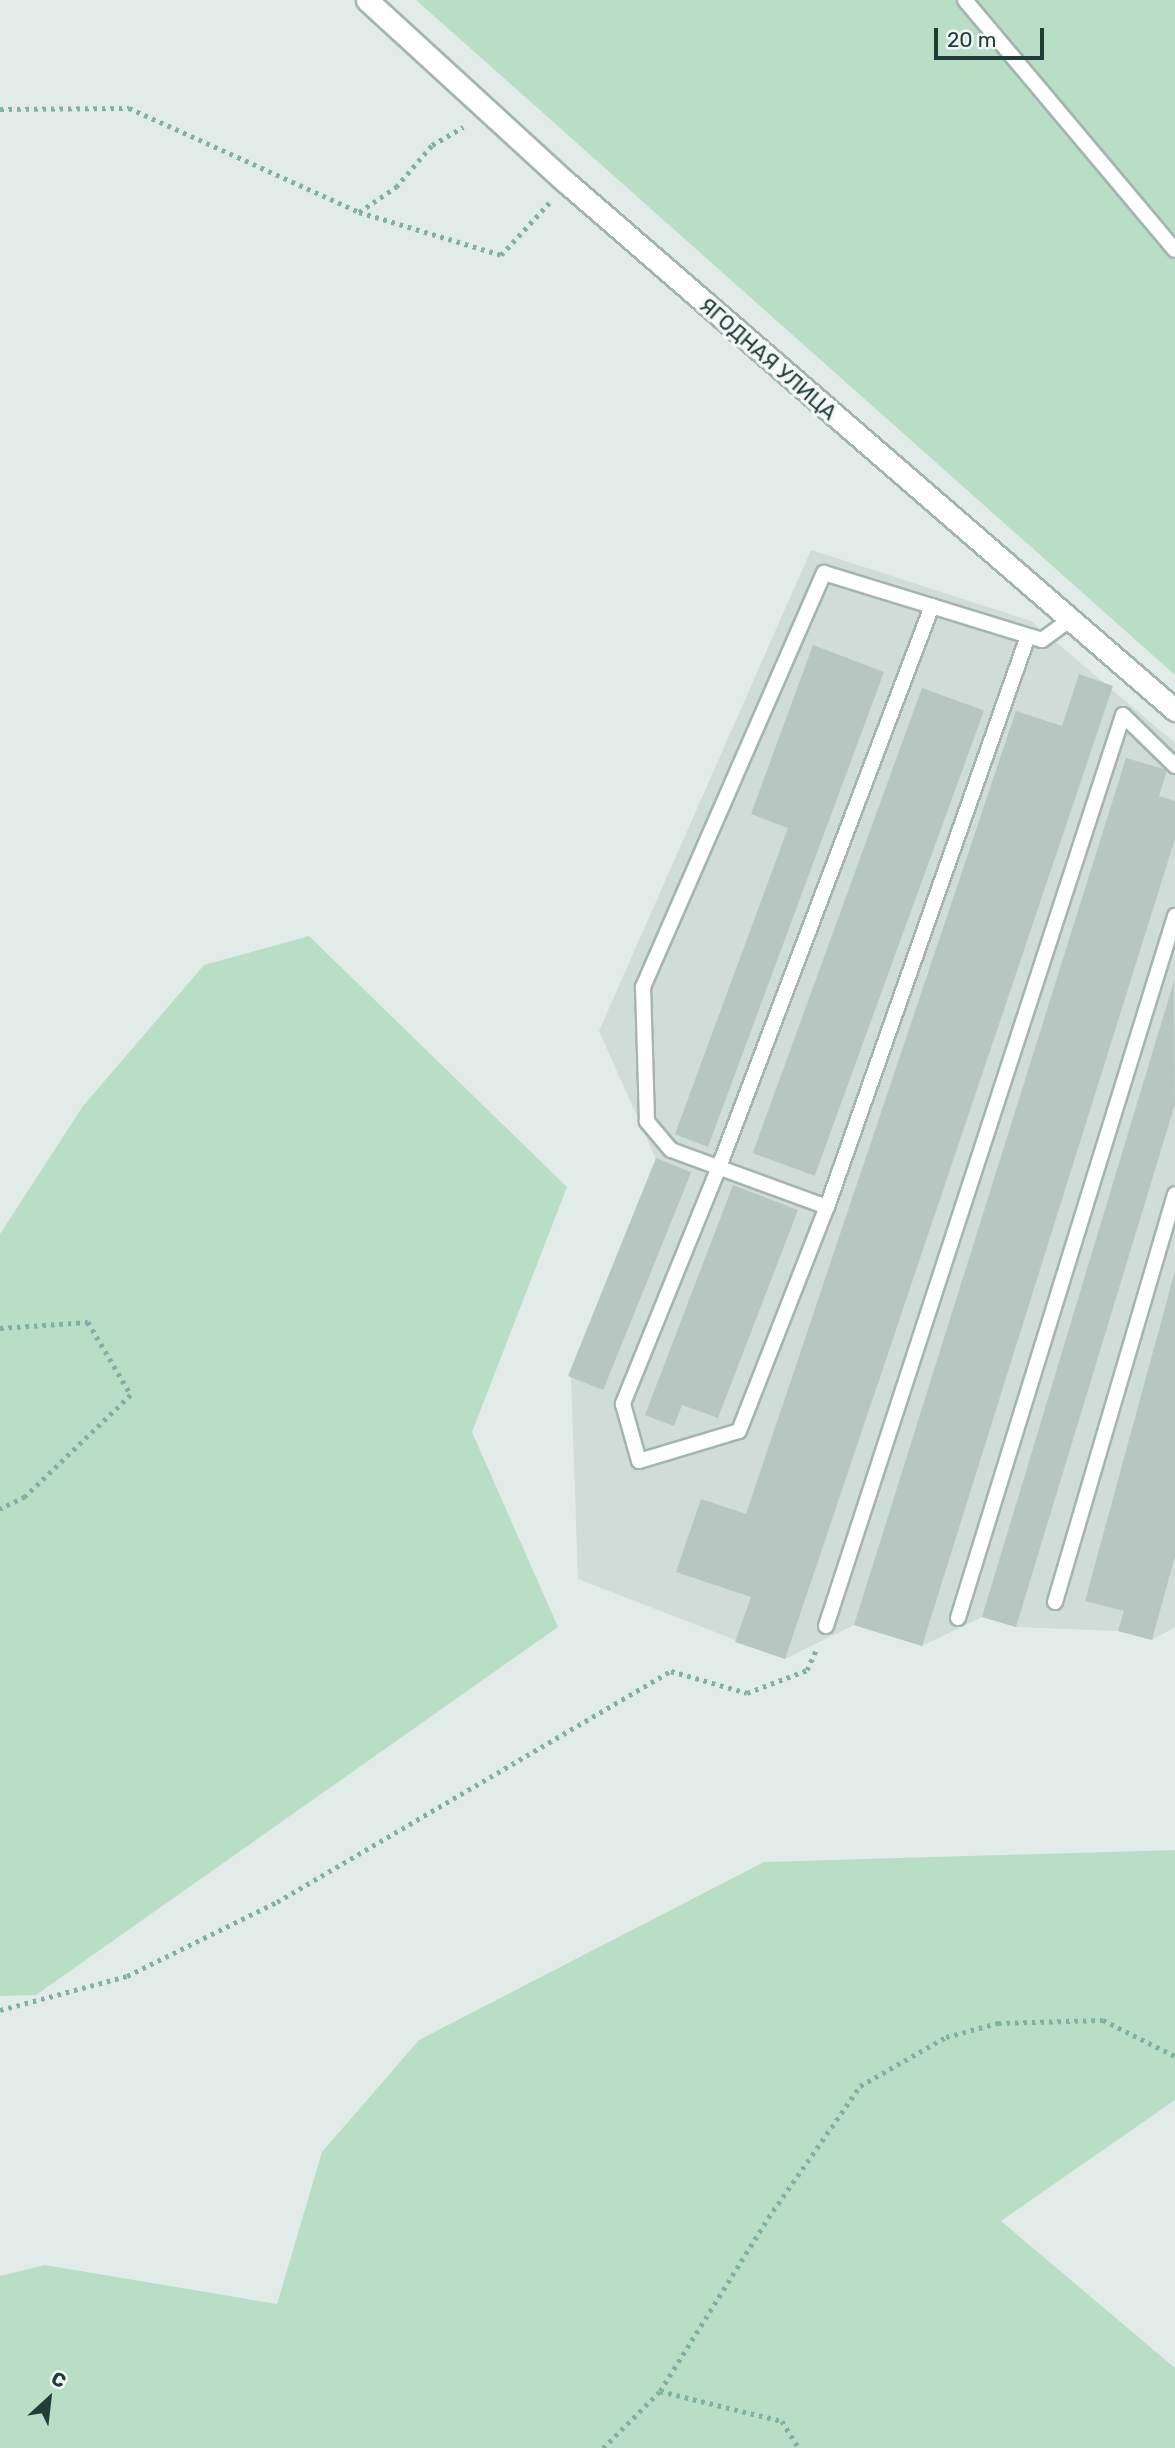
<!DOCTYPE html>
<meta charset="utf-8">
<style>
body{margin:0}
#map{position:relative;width:1175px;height:2448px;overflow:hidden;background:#e1ece8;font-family:Rubik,sans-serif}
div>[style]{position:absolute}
.built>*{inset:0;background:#cfdcd7}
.green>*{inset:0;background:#b9dec6}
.building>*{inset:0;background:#b6c7c1;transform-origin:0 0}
.path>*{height:4.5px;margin-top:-2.25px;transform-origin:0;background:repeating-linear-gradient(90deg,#80b1a6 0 3.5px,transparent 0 8.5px)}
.roads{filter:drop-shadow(2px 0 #a4b4b0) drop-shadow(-2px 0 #a4b4b0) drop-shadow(0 2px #a4b4b0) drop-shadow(0 -2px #a4b4b0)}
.service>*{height:14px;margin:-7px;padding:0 7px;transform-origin:7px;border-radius:7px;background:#fff}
.minor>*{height:21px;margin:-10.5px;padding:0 10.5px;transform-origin:10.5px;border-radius:10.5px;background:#fff}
span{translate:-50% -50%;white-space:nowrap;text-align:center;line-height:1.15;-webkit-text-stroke:7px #f1f8f6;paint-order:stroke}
.street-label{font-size:21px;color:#213d38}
.north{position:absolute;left:14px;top:2364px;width:70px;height:70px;-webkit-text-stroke:5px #f1f8f6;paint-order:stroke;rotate:27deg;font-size:19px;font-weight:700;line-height:28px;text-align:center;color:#213d38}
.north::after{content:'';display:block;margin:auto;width:24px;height:32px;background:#213d38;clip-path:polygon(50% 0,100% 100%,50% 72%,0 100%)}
.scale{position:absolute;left:934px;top:28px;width:110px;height:32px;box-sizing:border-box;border:4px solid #213d38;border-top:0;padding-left:9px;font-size:21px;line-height:24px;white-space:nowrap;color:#213d38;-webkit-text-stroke:5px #f1f8f6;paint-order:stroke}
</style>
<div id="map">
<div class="built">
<div style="clip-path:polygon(811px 550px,1031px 621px,1175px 743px,1175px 1627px,1152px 1640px,1118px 1631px,1016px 1627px,982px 1617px,922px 1646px,854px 1625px,785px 1659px,578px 1579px,571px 1377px,656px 1159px,599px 1031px)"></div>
</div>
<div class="green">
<div style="clip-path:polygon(416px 0,1175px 0,1175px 675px)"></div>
<div style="clip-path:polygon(309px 936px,567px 1187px,472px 1432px,558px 1627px,36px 1995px,0 1996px,0 1234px,83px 1106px,204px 965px)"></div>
<div style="clip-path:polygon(1175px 1850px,1175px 2100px,1001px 2221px,1175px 2368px,1175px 2448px,0 2448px,0 2276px,45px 2265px,277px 2304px,322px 2152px,419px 2040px,764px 1862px)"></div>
</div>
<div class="building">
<div style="clip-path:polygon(813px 645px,884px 672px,708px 1147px,675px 1134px,788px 828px,751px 814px)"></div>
<div style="clip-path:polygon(1079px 674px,1113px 686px,785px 1659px,735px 1642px,751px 1597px,676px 1572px,701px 1499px,746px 1514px,1016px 711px,1062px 726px)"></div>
<div style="left:922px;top:688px;width:66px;height:495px;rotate:20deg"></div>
<div style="clip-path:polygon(1126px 758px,1167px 770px,1159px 796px,1175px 801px,1175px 839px,922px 1646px,854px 1625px)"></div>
<div style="clip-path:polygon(1174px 981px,1175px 1104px,1016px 1627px,982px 1617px)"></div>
<div style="left:656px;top:1158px;width:38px;height:235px;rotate:22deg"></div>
<div style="clip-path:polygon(733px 1185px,798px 1210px,718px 1418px,682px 1405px,674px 1426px,645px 1415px)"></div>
<div style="clip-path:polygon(1175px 1271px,1175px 1556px,1152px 1640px,1118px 1631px,1124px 1611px,1085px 1601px)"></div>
</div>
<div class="path">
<div style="left:0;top:109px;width:129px;rotate:-0.4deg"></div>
<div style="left:129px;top:108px;width:252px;rotate:24.3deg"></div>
<div style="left:359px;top:212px;width:45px;rotate:-34deg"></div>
<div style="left:396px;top:187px;width:55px;rotate:-49.4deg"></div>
<div style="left:432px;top:145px;width:36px;rotate:-30deg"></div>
<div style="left:359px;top:212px;width:148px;rotate:16.8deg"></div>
<div style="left:501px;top:255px;width:71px;rotate:-47.3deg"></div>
<div style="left:0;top:1328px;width:88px;rotate:-3.9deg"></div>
<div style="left:88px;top:1322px;width:85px;rotate:59.5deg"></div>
<div style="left:131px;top:1395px;width:147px;rotate:136.1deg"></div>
<div style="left:25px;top:1497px;width:28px;rotate:154deg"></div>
<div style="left:0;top:2010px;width:131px;rotate:-15deg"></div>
<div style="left:127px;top:1976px;width:167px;rotate:-26.3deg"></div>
<div style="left:277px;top:1902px;width:457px;rotate:-30.4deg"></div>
<div style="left:671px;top:1671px;width:79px;rotate:16.1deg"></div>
<div style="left:747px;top:1693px;width:64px;rotate:-21deg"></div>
<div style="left:807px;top:1670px;width:24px;rotate:-66deg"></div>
<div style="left:660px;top:2391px;width:126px;rotate:13.8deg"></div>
<div style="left:782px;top:2421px;width:32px;rotate:58deg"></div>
<div style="left:603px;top:2448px;width:81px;rotate:-45deg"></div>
<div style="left:660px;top:2391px;width:204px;rotate:-58deg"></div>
<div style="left:768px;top:2218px;width:161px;rotate:-55.1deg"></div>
<div style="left:860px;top:2086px;width:99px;rotate:-29.7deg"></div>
<div style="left:946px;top:2037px;width:54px;rotate:-15.1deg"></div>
<div style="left:998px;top:2023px;width:105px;rotate:-1.6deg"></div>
<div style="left:1103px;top:2020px;width:80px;rotate:26.6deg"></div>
</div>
<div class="roads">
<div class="service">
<div style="left:965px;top:0;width:326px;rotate:50deg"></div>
<div style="left:932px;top:606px;width:600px;rotate:110.79deg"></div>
<div style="left:719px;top:1167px;width:256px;rotate:112.1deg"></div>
<div style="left:623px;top:1404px;width:59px;rotate:74.3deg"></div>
<div style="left:639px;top:1461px;width:104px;rotate:-16.7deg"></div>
<div style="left:739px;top:1431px;width:241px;rotate:-68.6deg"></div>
<div style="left:827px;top:1207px;width:605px;rotate:-70.61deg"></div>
<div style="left:827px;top:1207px;width:166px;rotate:-159.9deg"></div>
<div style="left:671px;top:1150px;width:38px;rotate:-130deg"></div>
<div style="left:647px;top:1121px;width:134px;rotate:-91.7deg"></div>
<div style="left:643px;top:987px;width:452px;rotate:-66.4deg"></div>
<div style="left:824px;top:573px;width:228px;rotate:17.1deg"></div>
<div style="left:1042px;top:640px;width:32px;rotate:-36deg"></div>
<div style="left:1055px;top:1602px;width:425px;rotate:-73.6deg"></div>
<div style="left:958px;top:1618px;width:735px;rotate:-72.82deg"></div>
<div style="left:826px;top:1626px;width:958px;rotate:-71.94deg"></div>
<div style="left:1123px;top:715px;width:73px;rotate:44.4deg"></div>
</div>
<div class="minor">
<div style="left:367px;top:0;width:271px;rotate:42.5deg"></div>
<div style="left:567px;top:183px;width:805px;rotate:40.92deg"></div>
</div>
</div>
<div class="street-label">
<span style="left:768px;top:359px;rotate:41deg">ЯГОДНАЯ УЛИЦА</span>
</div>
<div class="north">С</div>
<div class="scale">20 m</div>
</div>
